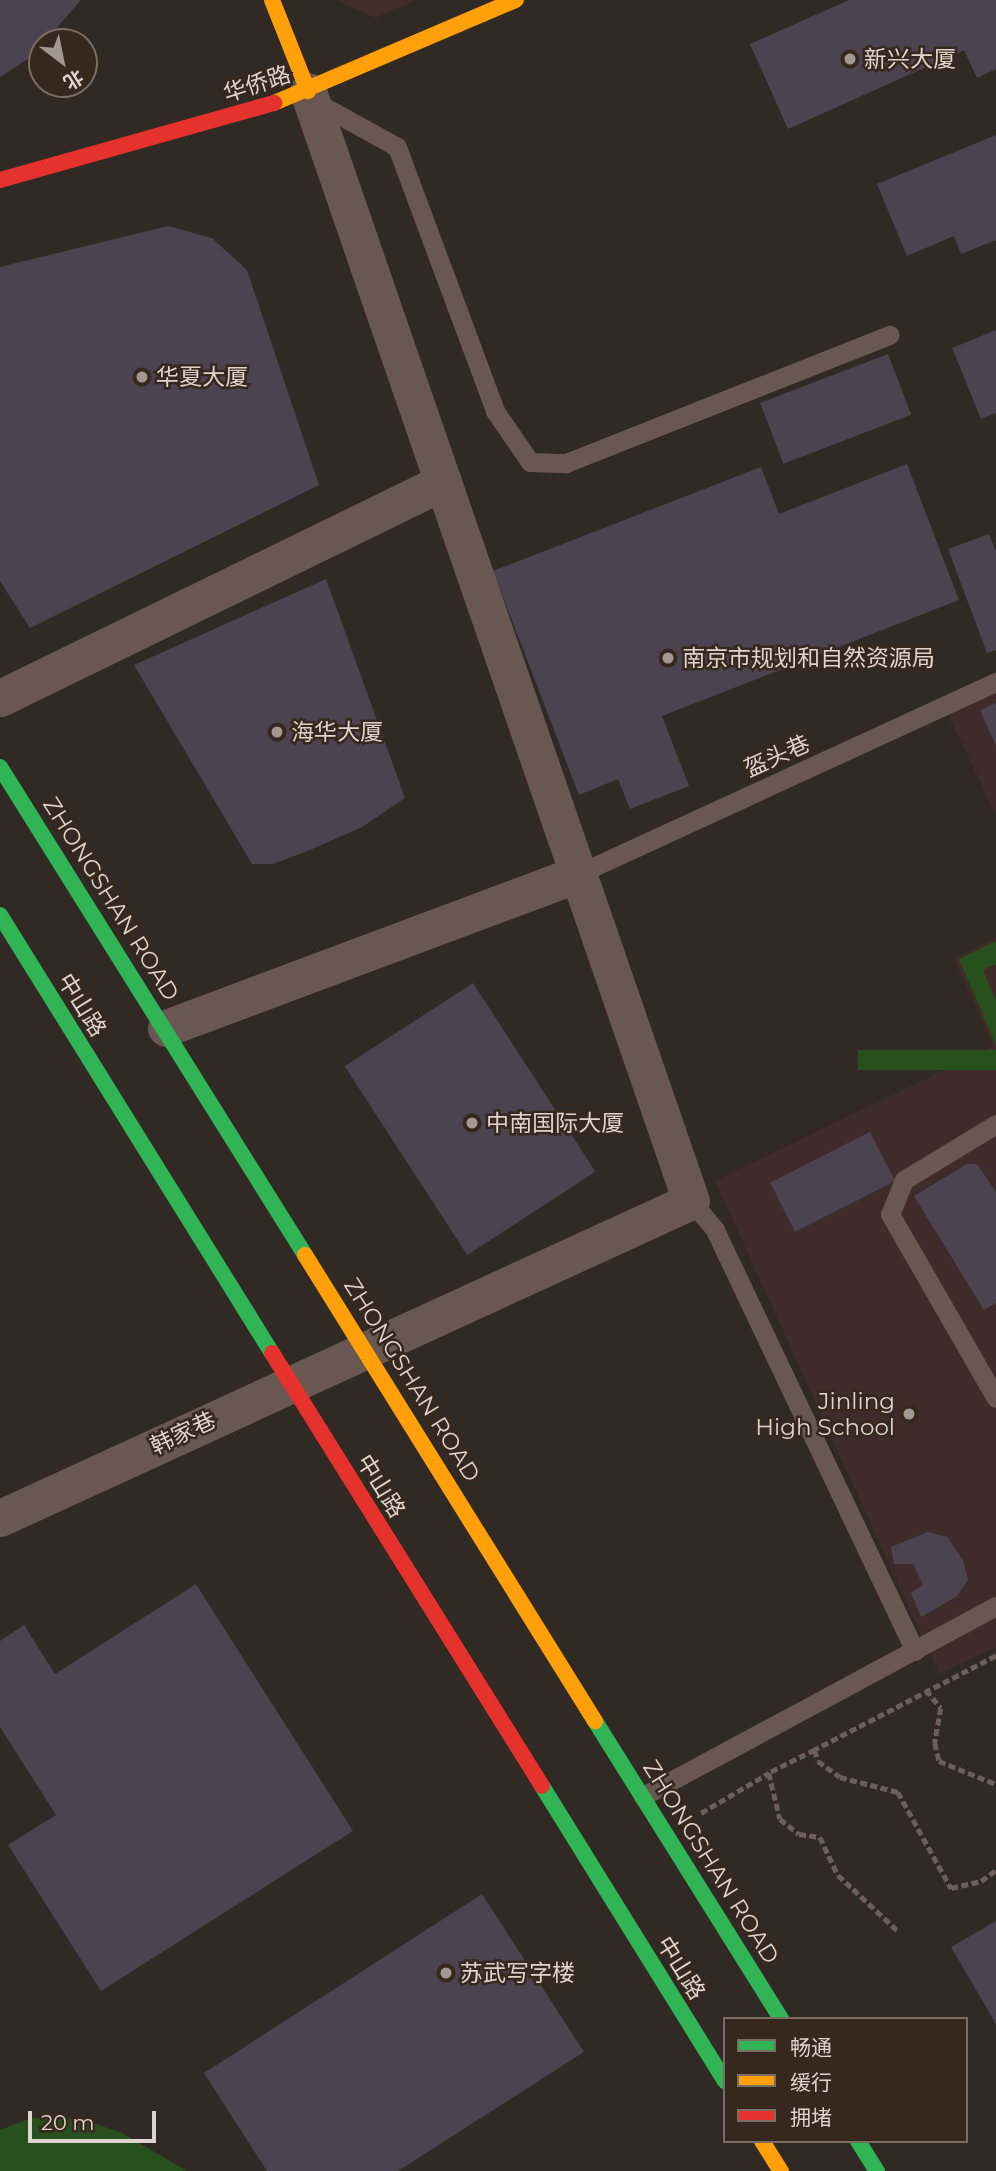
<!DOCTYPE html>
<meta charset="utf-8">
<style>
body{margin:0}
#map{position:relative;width:996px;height:2171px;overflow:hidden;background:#312923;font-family:Montserrat,"Noto Sans SC",sans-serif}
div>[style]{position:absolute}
.commercial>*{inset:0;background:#3e2e25}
.education>*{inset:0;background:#3f2c2a}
.green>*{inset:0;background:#28501d;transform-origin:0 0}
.building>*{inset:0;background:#4b4350;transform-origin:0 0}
.path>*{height:4.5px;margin-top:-2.25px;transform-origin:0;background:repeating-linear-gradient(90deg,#6c5f5a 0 7px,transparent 0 10.5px)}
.lane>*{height:19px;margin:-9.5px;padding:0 9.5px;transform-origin:9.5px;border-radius:9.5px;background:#695852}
.street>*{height:37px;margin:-18.5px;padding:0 18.5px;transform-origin:18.5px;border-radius:18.5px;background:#695852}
.fast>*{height:16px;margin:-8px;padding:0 8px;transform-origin:8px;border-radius:8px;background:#30b455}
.slow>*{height:16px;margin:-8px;padding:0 8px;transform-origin:8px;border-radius:8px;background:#ff9f0a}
.jam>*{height:16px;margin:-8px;padding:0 8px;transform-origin:8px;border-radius:8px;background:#e5322d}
.dots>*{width:19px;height:19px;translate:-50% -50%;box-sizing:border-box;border:4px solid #37281d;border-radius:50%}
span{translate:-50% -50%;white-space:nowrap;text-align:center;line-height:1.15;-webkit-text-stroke:5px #37281d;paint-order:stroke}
.poi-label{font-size:23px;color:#ded4cd}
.left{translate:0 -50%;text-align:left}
.right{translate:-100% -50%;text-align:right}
.street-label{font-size:23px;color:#ded4cd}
.legend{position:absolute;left:723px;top:2017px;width:245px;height:126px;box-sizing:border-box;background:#37281d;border:2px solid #7a6d63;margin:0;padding:9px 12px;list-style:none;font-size:21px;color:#ded4cd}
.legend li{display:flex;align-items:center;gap:14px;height:35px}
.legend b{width:35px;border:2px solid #7a6d63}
.north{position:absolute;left:28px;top:28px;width:70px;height:70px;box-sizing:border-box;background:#37281d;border:2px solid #7a6d63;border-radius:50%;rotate:148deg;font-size:19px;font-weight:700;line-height:28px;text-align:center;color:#ded4cd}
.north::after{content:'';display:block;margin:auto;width:24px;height:32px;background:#a19892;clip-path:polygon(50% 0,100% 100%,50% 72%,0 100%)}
.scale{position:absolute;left:28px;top:2111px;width:128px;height:32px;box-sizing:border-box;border:4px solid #ded4cd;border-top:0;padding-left:9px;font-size:21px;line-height:24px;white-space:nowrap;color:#ded4cd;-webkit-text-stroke:5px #37281d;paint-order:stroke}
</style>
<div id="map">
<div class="commercial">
<div style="clip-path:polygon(337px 0,416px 0,375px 18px)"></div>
</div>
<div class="education">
<div style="clip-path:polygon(996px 686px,996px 815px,946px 711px)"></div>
<div style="clip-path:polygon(996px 937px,996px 1647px,939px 1674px,715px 1181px,993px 1046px,954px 958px)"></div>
</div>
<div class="green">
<div style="clip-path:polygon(996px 941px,996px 964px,983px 970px,996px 1001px,996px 1045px,959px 959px)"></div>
<div style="left:996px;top:1050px;width:20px;height:138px;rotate:90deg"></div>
<div style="clip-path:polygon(31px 2118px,81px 2119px,122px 2133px,187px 2171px,0 2171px,0 2130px)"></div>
</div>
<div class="building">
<div style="clip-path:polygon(0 0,81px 0,31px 57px,0 77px)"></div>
<div style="clip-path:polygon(849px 0,996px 0,996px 69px,977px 78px,964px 50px,788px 129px,750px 44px)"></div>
<div style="clip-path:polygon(996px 135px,996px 240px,961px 254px,954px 236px,907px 256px,877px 184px)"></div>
<div style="clip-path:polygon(168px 226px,212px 238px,247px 270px,319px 485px,30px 628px,0 581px,0 267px)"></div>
<div style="clip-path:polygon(996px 330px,996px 413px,981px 419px,952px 348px)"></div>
<div style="left:888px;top:354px;width:65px;height:137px;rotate:69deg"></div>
<div style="clip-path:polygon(907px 464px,959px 600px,662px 716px,689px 786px,630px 809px,618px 779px,579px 795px,493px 571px,761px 467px,779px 514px)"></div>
<div style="clip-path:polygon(989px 534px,996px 552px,996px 650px,987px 653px,948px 549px)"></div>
<div style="clip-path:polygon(326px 579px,405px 798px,362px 827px,310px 850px,273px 864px,252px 864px,134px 665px)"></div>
<div style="clip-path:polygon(996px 703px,996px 746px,980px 710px)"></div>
<div style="left:473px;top:983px;width:225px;height:153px;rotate:57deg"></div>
<div style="left:870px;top:1132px;width:55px;height:112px;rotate:63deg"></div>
<div style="clip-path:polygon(967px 1164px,977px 1164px,996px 1192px,996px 1303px,984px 1310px,914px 1196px)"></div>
<div style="clip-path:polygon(928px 1532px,947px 1537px,963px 1560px,968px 1580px,956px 1597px,921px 1617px,911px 1593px,923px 1585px,913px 1564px,894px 1564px,891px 1547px)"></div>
<div style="clip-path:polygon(196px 1584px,353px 1831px,101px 1991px,8px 1845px,56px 1815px,0 1727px,0 1641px,24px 1625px,55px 1674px)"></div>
<div style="clip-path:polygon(482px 1894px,584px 2052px,398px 2171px,267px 2171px,204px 2073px)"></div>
<div style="clip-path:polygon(996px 1921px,996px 2024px,951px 1947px)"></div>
</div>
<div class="path">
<div style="left:996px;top:1656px;width:204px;rotate:152.6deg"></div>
<div style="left:815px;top:1750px;width:11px;rotate:75deg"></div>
<div style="left:818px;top:1761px;width:27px;rotate:36deg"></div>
<div style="left:840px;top:1777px;width:60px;rotate:14.5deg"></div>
<div style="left:898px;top:1792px;width:110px;rotate:61.1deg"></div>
<div style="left:951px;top:1888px;width:31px;rotate:-13deg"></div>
<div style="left:981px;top:1881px;width:19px;rotate:-36deg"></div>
<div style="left:926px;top:1690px;width:23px;rotate:50deg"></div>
<div style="left:941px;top:1708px;width:36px;rotate:100deg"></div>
<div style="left:935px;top:1743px;width:18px;rotate:77deg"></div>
<div style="left:939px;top:1761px;width:61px;rotate:22deg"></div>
<div style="left:815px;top:1750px;width:51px;rotate:153.4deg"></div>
<div style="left:769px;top:1773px;width:47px;rotate:76.6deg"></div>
<div style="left:780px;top:1819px;width:24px;rotate:38deg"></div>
<div style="left:799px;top:1834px;width:21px;rotate:8deg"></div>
<div style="left:820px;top:1837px;width:42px;rotate:64.7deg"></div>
<div style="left:838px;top:1875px;width:81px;rotate:43deg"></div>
<div style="left:701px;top:1813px;width:79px;rotate:-30.5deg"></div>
</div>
<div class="lane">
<div style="left:312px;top:100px;width:97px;rotate:28.9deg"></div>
<div style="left:397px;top:147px;width:282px;rotate:69.6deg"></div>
<div style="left:495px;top:411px;width:62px;rotate:55.5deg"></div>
<div style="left:530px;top:462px;width:36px;rotate:2deg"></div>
<div style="left:566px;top:463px;width:348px;rotate:-21.6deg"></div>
<div style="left:578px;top:874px;width:460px;rotate:-24.7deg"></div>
<div style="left:996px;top:1124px;width:108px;rotate:148.7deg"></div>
<div style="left:904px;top:1180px;width:37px;rotate:112deg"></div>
<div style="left:890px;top:1214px;width:212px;rotate:60.1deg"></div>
<div style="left:691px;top:1201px;width:38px;rotate:50deg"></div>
<div style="left:715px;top:1230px;width:466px;rotate:64.6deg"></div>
<div style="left:643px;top:1796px;width:401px;rotate:-28.3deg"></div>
</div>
<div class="street">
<div style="left:0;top:698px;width:493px;rotate:-26deg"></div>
<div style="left:166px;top:1028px;width:440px;rotate:-20.5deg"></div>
<div style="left:0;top:1518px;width:760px;rotate:-24.64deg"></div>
<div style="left:691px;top:1201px;width:1174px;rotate:-109.04deg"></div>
</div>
<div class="fast">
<div style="left:0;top:767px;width:575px;rotate:57.99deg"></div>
<div style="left:0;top:915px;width:516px;rotate:58.16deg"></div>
<div style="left:595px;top:1721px;width:351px;rotate:58deg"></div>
<div style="left:542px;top:1786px;width:347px;rotate:58.2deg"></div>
<div style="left:858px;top:2141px;width:36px;rotate:58deg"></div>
</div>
<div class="slow">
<div style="left:272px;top:0;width:98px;rotate:68.4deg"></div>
<div style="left:274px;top:103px;width:263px;rotate:-23.1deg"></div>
<div style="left:305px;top:1255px;width:549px;rotate:58.11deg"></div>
<div style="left:762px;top:2141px;width:36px;rotate:58deg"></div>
</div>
<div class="jam">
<div style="left:0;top:180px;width:285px;rotate:-15.7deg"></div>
<div style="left:272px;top:1353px;width:510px;rotate:58.05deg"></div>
</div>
<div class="dots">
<div style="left:850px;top:59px;background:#a19892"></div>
<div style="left:142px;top:377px;background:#a19892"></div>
<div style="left:668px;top:658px;background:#a19892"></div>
<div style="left:277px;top:732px;background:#a19892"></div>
<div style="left:472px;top:1123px;background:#a19892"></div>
<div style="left:909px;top:1414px;background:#a19892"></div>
<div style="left:446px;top:1973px;background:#a19892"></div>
</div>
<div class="poi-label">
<span class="left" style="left:864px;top:59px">新兴大厦</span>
<span class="left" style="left:156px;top:377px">华夏大厦</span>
<span class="left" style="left:682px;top:658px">南京市规划和自然资源局</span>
<span class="left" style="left:291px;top:732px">海华大厦</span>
<span class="left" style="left:486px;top:1123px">中南国际大厦</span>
<span class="right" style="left:895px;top:1414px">Jinling<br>High School</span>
<span class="left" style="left:460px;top:1973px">苏武写字楼</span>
</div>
<div class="street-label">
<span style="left:257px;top:84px;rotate:-18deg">华侨路</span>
<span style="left:777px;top:756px;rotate:-24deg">盔头巷</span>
<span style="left:111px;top:899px;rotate:58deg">ZHONGSHAN ROAD</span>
<span style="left:82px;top:1005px;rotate:58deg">中山路</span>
<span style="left:412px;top:1380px;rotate:58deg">ZHONGSHAN ROAD</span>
<span style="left:183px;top:1433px;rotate:-25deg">韩家巷</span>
<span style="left:381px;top:1486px;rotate:58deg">中山路</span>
<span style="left:711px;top:1862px;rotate:58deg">ZHONGSHAN ROAD</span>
<span style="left:681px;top:1968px;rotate:58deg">中山路</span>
</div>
<ul class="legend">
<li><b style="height:9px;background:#30b455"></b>畅通</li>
<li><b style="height:9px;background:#ff9f0a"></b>缓行</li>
<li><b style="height:9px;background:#e5322d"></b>拥堵</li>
</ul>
<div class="north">北</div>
<div class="scale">20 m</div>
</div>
